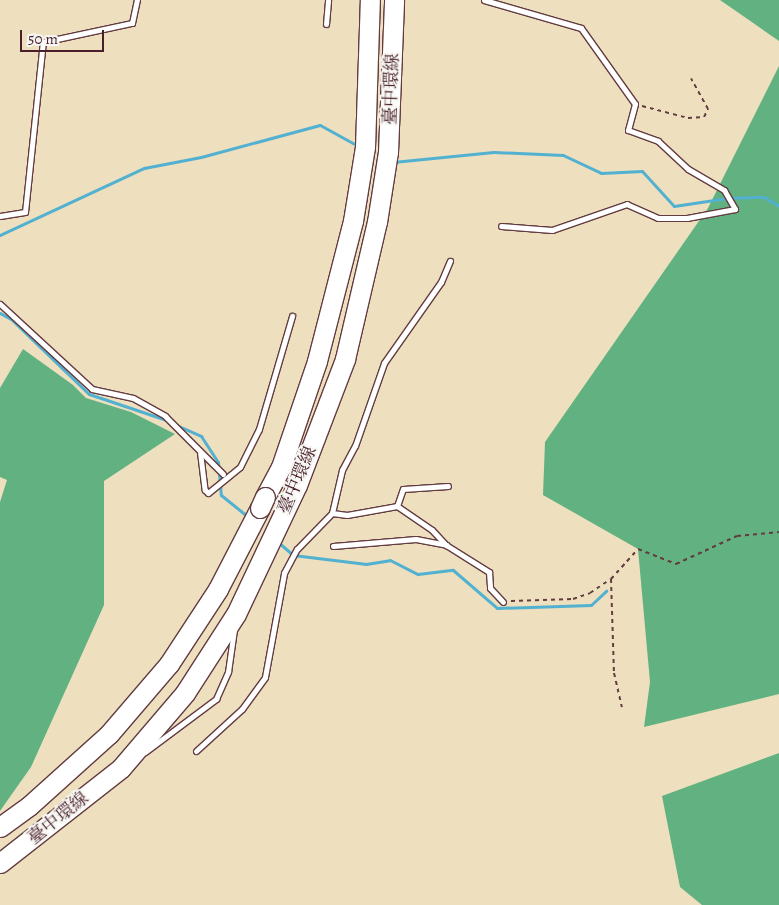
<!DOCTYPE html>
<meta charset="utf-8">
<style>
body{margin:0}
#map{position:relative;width:779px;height:905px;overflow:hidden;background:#eedfbf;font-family:Alegreya,"Noto Serif TC",serif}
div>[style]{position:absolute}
.forest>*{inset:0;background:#61b280}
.stream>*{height:3px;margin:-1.5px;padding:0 1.5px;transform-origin:1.5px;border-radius:1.5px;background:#52b1d0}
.path>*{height:2px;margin-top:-1px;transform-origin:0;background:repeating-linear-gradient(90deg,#633c41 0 4px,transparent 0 8px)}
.roads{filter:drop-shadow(1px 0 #633c41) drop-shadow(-1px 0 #633c41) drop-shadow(0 1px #633c41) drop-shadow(0 -1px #633c41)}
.service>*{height:5px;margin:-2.5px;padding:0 2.5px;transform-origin:2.5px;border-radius:2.5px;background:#fff}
.motorway>*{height:19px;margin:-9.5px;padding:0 9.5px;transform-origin:9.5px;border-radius:9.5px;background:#fff}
.bridges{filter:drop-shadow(1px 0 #633c41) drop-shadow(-1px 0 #633c41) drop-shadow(0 1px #633c41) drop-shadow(0 -1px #633c41)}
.motorway-bridge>*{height:19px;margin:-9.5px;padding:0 9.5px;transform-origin:9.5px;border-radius:9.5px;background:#fff}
span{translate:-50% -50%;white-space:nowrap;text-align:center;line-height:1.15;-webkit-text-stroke:4px #f6f6f2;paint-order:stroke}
.street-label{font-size:18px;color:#4a1f2b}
.scale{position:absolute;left:20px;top:30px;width:84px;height:22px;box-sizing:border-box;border:2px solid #4a1f2b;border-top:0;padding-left:6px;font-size:15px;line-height:18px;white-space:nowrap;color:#4a1f2b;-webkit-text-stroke:4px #f6f6f2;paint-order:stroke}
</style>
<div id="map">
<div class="forest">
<div style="clip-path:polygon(720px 0,779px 0,779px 41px)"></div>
<div style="clip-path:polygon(779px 66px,779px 694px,644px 727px,650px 682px,638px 549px,543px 495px,545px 442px,708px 208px)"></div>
<div style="clip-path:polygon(23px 349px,73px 385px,86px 398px,131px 412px,175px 434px,104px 481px,104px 605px,31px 767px,0 811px,0 502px,7px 480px,0 477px,0 388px)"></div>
<div style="clip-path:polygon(779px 753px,779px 905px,702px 905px,680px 887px,662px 796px)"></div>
</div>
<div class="stream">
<div style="left:393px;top:162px;width:101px;rotate:-5.7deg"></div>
<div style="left:494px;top:152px;width:69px;rotate:2.5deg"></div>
<div style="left:563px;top:155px;width:42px;rotate:25.3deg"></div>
<div style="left:601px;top:173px;width:41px;rotate:-2.8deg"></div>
<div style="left:642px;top:171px;width:47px;rotate:47.6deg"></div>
<div style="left:674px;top:206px;width:54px;rotate:-8.6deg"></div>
<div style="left:727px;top:198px;width:37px;rotate:-2deg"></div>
<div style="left:764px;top:197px;width:17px;rotate:31deg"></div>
<div style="left:0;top:235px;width:159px;rotate:-25deg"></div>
<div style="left:144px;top:168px;width:58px;rotate:-10.9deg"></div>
<div style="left:201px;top:157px;width:123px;rotate:-15.1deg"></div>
<div style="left:320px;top:125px;width:43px;rotate:28.9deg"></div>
<div style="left:0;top:313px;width:13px;rotate:29deg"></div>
<div style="left:11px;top:319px;width:108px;rotate:43.9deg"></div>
<div style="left:89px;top:394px;width:84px;rotate:18.6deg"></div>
<div style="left:174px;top:424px;width:30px;rotate:24deg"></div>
<div style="left:201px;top:436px;width:31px;rotate:57deg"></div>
<div style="left:218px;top:462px;width:33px;rotate:85deg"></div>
<div style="left:221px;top:495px;width:35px;rotate:39deg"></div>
<div style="left:278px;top:542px;width:20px;rotate:41deg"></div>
<div style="left:293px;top:555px;width:74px;rotate:7deg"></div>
<div style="left:366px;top:564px;width:24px;rotate:-9deg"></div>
<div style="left:390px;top:560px;width:31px;rotate:27deg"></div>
<div style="left:418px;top:574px;width:35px;rotate:-7deg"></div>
<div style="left:453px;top:570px;width:58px;rotate:40.8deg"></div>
<div style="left:497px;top:608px;width:94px;rotate:-1.8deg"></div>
<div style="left:591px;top:605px;width:21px;rotate:-43deg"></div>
</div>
<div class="path">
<div style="left:642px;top:106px;width:48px;rotate:14.6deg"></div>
<div style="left:688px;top:118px;width:16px;rotate:-4deg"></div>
<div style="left:704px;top:117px;width:9px;rotate:-63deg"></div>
<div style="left:708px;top:109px;width:35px;rotate:-119deg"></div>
<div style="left:611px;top:579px;width:94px;rotate:88.2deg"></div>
<div style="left:614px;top:673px;width:35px;rotate:77deg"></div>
<div style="left:511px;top:601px;width:62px;rotate:-1.8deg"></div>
<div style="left:573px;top:599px;width:18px;rotate:-19deg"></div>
<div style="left:590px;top:593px;width:25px;rotate:-34deg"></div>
<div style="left:611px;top:579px;width:40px;rotate:-48deg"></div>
<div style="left:638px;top:549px;width:41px;rotate:21.5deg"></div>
<div style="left:676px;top:564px;width:67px;rotate:-24.7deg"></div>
<div style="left:737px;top:536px;width:42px;rotate:-5.4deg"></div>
</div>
<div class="roads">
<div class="service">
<div style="left:484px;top:0;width:101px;rotate:16.1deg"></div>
<div style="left:581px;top:28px;width:93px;rotate:54.6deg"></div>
<div style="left:635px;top:104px;width:27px;rotate:105deg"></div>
<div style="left:628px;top:130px;width:32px;rotate:20deg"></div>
<div style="left:658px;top:141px;width:41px;rotate:43deg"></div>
<div style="left:688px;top:169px;width:42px;rotate:30.3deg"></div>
<div style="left:724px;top:190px;width:22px;rotate:60deg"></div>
<div style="left:735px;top:209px;width:49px;rotate:169.4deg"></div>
<div style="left:687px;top:218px;width:29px;rotate:180deg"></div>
<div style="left:658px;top:218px;width:34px;rotate:-156deg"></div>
<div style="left:627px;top:204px;width:79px;rotate:160.9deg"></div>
<div style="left:552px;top:230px;width:51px;rotate:-175.5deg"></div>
<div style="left:326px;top:24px;width:24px;rotate:-85deg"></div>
<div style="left:0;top:216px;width:25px;rotate:-9deg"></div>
<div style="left:25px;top:212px;width:171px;rotate:-84deg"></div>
<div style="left:43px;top:42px;width:91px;rotate:-12.1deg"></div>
<div style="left:132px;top:23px;width:24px;rotate:-78deg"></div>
<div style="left:0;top:304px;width:125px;rotate:42.7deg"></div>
<div style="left:92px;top:389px;width:42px;rotate:12.4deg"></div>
<div style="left:133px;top:398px;width:37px;rotate:29deg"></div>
<div style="left:165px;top:416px;width:82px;rotate:45deg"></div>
<div style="left:200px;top:452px;width:38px;rotate:83deg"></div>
<div style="left:205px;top:490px;width:4px;rotate:45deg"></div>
<div style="left:208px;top:493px;width:41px;rotate:-39.1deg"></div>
<div style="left:240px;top:467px;width:42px;rotate:-63.4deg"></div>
<div style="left:259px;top:429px;width:118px;rotate:-73.7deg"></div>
<div style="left:397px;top:506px;width:18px;rotate:-71deg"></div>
<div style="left:403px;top:489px;width:45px;rotate:-3.8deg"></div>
<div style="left:332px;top:513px;width:15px;rotate:8deg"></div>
<div style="left:347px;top:515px;width:51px;rotate:-10.2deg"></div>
<div style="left:397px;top:506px;width:42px;rotate:34.4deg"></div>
<div style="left:432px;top:530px;width:21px;rotate:47deg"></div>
<div style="left:333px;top:546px;width:83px;rotate:-4.8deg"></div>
<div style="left:416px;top:539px;width:31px;rotate:11deg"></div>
<div style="left:446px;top:545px;width:51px;rotate:32.1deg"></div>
<div style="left:489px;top:572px;width:16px;rotate:86deg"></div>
<div style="left:490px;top:588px;width:19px;rotate:47deg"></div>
<div style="left:196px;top:751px;width:62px;rotate:-42.4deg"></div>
<div style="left:242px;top:709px;width:39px;rotate:-54deg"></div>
<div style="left:265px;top:677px;width:106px;rotate:-79.6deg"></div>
<div style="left:284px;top:573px;width:27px;rotate:-62deg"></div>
<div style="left:297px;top:549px;width:50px;rotate:-45.8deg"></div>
<div style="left:332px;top:513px;width:44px;rotate:-76.9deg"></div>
<div style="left:342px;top:470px;width:27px;rotate:-62deg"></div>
<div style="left:355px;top:446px;width:88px;rotate:-70.7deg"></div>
<div style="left:384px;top:363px;width:99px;rotate:-54.9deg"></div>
<div style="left:441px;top:282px;width:23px;rotate:-67deg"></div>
<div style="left:145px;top:752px;width:89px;rotate:-36.7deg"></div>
<div style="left:216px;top:699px;width:30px;rotate:-66deg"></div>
<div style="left:228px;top:672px;width:42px;rotate:-81.9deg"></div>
</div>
<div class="motorway">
<div style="left:265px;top:497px;width:34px;rotate:-62deg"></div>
<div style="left:281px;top:467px;width:112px;rotate:-71.2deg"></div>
<div style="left:317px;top:361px;width:145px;rotate:-75.6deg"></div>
<div style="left:353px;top:221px;width:75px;rotate:-80.8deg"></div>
<div style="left:365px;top:147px;width:147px;rotate:-88.1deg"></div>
<div style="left:0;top:827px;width:36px;rotate:-36deg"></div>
<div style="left:29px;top:806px;width:108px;rotate:-42deg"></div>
<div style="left:109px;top:734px;width:92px;rotate:-49.4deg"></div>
<div style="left:169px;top:664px;width:90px;rotate:-56.8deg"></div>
<div style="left:218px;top:589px;width:91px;rotate:-62.6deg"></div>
<div style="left:0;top:863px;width:154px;rotate:-38.1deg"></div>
<div style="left:121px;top:768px;width:99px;rotate:-49.5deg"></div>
<div style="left:185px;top:693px;width:94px;rotate:-57.2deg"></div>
<div style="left:236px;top:614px;width:143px;rotate:-64.7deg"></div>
<div style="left:297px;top:485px;width:135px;rotate:-69.1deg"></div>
<div style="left:345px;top:359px;width:141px;rotate:-76.9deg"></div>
<div style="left:377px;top:222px;width:71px;rotate:-81.1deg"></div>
<div style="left:388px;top:152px;width:152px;rotate:-87.7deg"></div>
</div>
</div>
<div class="bridges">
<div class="motorway-bridge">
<div style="left:260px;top:508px;width:12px;rotate:-66deg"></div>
</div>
</div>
<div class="street-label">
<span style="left:391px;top:89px;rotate:-88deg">臺中環線</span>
<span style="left:297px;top:480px;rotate:-67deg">臺中環線</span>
<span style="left:58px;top:818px;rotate:-39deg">臺中環線</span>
</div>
<div class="scale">50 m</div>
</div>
